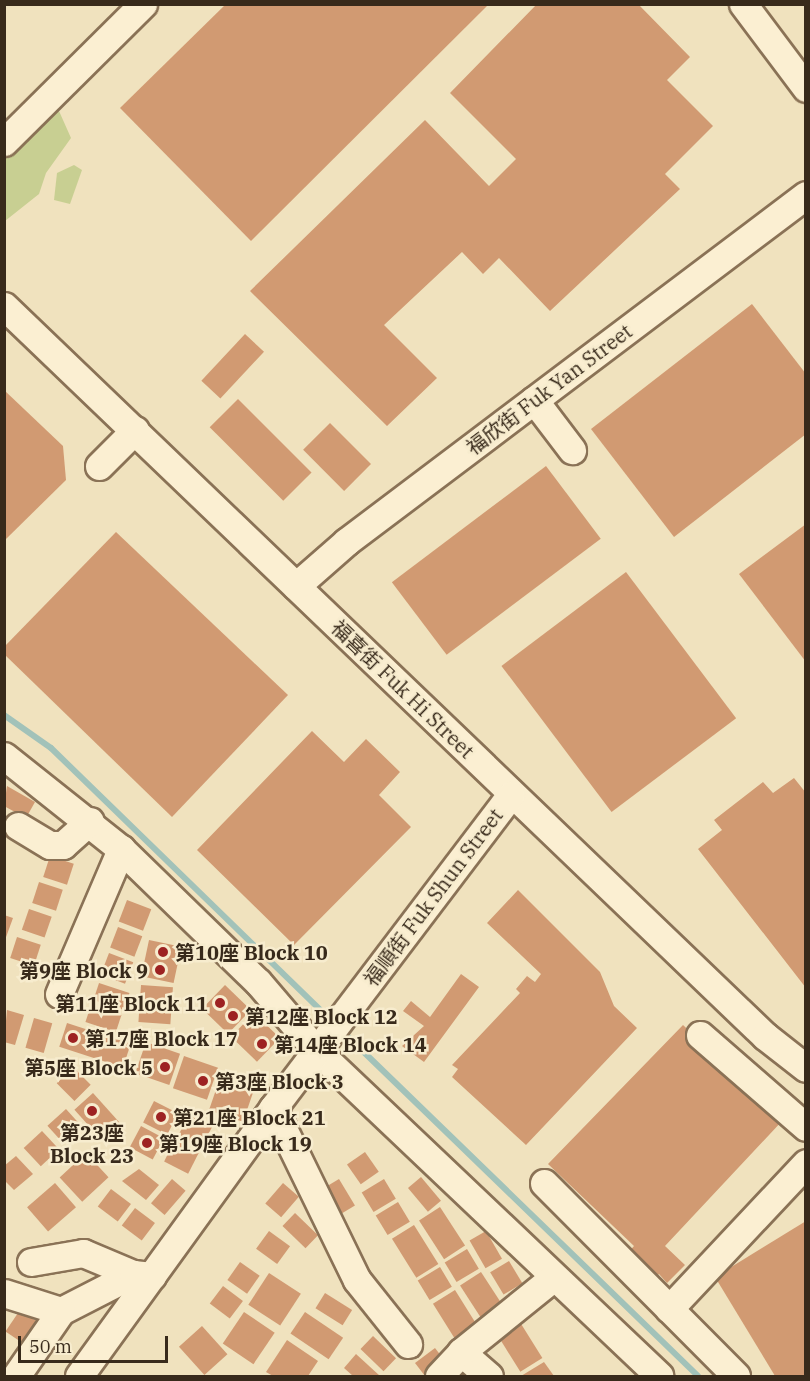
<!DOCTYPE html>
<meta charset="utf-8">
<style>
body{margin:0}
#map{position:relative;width:810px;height:1381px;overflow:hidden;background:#f0e2be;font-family:"IBM Plex Serif","Noto Sans TC",serif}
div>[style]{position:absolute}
.green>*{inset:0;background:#c8cf92}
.stream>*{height:6px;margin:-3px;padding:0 3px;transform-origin:3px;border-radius:3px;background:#a2c2b9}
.building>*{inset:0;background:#d19a72;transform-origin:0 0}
.roads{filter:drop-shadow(2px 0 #8a7256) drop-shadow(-2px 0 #8a7256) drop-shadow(0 2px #8a7256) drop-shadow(0 -2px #8a7256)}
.minor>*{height:27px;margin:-13.5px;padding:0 13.5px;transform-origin:13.5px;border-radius:13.5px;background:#fbefd2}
.dots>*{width:16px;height:16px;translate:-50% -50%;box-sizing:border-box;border:3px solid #f7ecce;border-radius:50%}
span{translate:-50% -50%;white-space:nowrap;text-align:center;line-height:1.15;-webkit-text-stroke:5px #f7ecce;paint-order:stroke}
.street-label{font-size:20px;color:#382a1b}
.poi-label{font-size:20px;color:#382a1b;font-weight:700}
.left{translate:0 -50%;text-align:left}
.right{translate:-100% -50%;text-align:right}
.frame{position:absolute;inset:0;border:6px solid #382a1b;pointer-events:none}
.scale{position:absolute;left:18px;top:1336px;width:150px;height:27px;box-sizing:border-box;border:3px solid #382a1b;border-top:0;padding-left:8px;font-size:18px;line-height:21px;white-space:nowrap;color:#382a1b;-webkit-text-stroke:4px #f7ecce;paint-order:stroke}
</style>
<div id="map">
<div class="green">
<div style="clip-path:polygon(59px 111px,71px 138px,46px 173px,39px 194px,5px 221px,5px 126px,11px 120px)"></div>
<div style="clip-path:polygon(74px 165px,82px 170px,70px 204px,54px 200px,57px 173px)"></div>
</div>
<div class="stream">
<div style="left:4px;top:715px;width:57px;rotate:35.1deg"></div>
<div style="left:51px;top:748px;width:392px;rotate:44.2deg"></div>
<div style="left:341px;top:1030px;width:497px;rotate:44.1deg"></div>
</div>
<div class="building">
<div style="clip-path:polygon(226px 4px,485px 4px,487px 6px,251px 241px,120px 108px)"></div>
<div style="clip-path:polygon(537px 4px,638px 4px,690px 57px,667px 80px,713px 126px,665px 174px,680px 189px,550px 311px,499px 258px,483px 274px,462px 252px,384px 325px,437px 378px,387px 426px,250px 291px,425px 120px,489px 186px,516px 159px,450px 93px)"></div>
<div style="clip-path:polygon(752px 304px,806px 374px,806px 434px,674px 537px,591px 429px)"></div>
<div style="left:245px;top:334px;width:26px;height:64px;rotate:43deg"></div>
<div style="clip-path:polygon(4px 390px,63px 446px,66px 480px,4px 541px)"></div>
<div style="left:238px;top:399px;width:104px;height:40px;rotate:45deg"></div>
<div style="left:330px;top:423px;width:58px;height:38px;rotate:45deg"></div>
<div style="left:546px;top:466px;width:91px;height:193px;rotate:53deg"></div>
<div style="clip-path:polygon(806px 524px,806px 662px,739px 574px)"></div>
<div style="clip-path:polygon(116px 532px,288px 695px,172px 817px,4px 654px,4px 647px)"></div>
<div style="left:626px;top:572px;width:183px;height:156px;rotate:53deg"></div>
<div style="clip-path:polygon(312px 731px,344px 762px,366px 739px,400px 772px,379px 795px,411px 827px,294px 945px,197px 850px)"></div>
<div style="clip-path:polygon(794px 778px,806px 793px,806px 988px,698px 849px,722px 830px,714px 820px,763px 782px,773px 793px)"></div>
<div style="clip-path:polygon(7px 786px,35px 802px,26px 818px,4px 806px)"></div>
<div style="left:50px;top:856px;width:25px;height:22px;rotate:18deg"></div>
<div style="left:39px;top:882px;width:25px;height:22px;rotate:18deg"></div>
<div style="clip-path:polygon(518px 890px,600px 972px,614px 1006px,637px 1028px,526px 1145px,452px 1077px,458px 1069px,452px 1065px,520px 993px,516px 989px,527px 976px,535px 982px,541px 974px,487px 923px)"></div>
<div style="left:127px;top:900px;width:26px;height:23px;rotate:21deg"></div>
<div style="left:29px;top:909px;width:24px;height:22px;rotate:19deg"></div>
<div style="clip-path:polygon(4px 915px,13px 918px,5px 940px,4px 940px)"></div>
<div style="left:118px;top:927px;width:26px;height:22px;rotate:21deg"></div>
<div style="left:17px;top:937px;width:25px;height:22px;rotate:18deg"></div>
<div style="left:149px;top:940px;width:33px;height:37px;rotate:12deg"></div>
<div style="left:109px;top:953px;width:26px;height:23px;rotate:21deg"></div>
<div style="clip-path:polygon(461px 974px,479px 987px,424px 1062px,402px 1046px,424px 1026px,403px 1011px,411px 1001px,430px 1017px)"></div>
<div style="left:99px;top:983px;width:32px;height:18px;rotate:18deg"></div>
<div style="left:141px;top:985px;width:32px;height:37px;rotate:4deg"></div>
<div style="left:225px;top:985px;width:36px;height:33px;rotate:44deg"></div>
<div style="left:91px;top:1005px;width:32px;height:18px;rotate:18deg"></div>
<div style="clip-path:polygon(7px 1010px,24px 1015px,15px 1045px,4px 1042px)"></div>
<div style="left:254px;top:1013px;width:36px;height:33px;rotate:44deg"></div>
<div style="left:34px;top:1018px;width:19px;height:31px;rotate:16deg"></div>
<div style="left:67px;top:1023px;width:67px;height:25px;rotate:18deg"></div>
<div style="clip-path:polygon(683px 1025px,783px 1120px,665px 1246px,685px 1265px,667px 1283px,659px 1274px,652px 1280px,626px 1255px,634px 1246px,548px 1164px)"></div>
<div style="left:146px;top:1042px;width:36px;height:33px;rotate:19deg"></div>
<div style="left:184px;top:1056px;width:36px;height:34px;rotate:19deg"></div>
<div style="left:73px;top:1067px;width:25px;height:23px;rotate:45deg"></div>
<div style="left:220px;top:1078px;width:36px;height:34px;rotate:19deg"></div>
<div style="left:93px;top:1093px;width:46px;height:25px;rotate:48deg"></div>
<div style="left:154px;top:1101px;width:27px;height:24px;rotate:27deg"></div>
<div style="left:66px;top:1109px;width:24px;height:25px;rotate:48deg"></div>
<div style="left:189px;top:1115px;width:26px;height:24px;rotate:28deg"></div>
<div style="left:141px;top:1126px;width:26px;height:24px;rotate:28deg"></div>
<div style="left:42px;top:1131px;width:25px;height:25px;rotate:47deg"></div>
<div style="left:175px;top:1140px;width:27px;height:24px;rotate:27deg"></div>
<div style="left:365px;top:1152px;width:24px;height:22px;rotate:55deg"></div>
<div style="left:86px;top:1153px;width:33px;height:36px;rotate:47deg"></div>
<div style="clip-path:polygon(16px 1156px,33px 1174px,14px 1190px,4px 1180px,4px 1166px)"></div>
<div style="clip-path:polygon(139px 1169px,159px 1185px,146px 1200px,122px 1181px)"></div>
<div style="left:421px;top:1177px;width:31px;height:17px;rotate:50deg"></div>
<div style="left:172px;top:1179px;width:18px;height:32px;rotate:41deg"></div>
<div style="left:339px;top:1179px;width:31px;height:18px;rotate:59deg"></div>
<div style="left:384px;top:1179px;width:23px;height:26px;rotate:59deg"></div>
<div style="left:55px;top:1183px;width:32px;height:37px;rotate:49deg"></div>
<div style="left:283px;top:1183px;width:21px;height:27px;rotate:41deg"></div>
<div style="left:111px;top:1189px;width:25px;height:22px;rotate:37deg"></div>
<div style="left:398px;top:1202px;width:23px;height:26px;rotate:59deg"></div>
<div style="left:440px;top:1207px;width:46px;height:25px;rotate:57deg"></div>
<div style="left:135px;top:1208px;width:25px;height:22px;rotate:37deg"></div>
<div style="left:295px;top:1213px;width:32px;height:18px;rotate:44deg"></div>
<div style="clip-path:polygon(806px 1221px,806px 1376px,775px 1376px,715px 1277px)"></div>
<div style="left:414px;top:1225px;width:46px;height:26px;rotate:58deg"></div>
<div style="left:269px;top:1231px;width:26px;height:22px;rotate:36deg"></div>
<div style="left:486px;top:1231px;width:32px;height:19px;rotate:60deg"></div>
<div style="left:467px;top:1249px;width:23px;height:26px;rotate:59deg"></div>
<div style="left:509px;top:1261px;width:26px;height:22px;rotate:59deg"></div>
<div style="left:240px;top:1262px;width:24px;height:22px;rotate:35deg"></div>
<div style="left:440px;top:1267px;width:23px;height:26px;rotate:59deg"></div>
<div style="left:481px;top:1272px;width:46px;height:25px;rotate:57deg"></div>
<div style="left:269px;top:1273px;width:38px;height:38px;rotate:33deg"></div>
<div style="left:223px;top:1286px;width:25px;height:22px;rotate:37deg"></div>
<div style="left:455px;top:1290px;width:46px;height:26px;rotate:58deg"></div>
<div style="left:325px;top:1293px;width:32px;height:18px;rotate:32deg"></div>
<div style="left:20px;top:1310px;width:22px;height:26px;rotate:34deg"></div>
<div style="left:244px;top:1312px;width:37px;height:38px;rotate:34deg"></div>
<div style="left:305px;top:1312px;width:46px;height:26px;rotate:34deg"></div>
<div style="left:518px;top:1319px;width:46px;height:26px;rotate:58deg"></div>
<div style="left:202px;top:1326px;width:38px;height:31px;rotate:48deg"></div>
<div style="left:373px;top:1336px;width:32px;height:18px;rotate:44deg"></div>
<div style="clip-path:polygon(287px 1340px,318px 1361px,308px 1376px,273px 1376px,266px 1372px)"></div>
<div style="clip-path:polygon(435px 1348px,449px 1366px,435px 1376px,425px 1376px,415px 1363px)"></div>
<div style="clip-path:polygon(356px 1354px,380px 1376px,353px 1376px,344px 1368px)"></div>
<div style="clip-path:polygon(544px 1362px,554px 1376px,521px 1376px)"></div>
</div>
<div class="roads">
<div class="minor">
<div style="left:743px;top:4px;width:105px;rotate:53.1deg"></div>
<div style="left:4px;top:142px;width:196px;rotate:-44.8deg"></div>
<div style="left:4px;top:306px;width:1055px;rotate:43.81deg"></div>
<div style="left:765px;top:1036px;width:52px;rotate:38deg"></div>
<div style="left:534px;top:400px;width:63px;rotate:52.8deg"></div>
<div style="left:99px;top:466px;width:51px;rotate:-45deg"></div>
<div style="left:296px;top:586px;width:67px;rotate:-41.3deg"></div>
<div style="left:346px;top:542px;width:576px;rotate:-37.03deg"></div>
<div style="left:4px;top:756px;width:149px;rotate:38.5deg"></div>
<div style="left:121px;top:849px;width:191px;rotate:44.2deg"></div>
<div style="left:258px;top:982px;width:91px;rotate:49.5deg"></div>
<div style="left:317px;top:1051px;width:472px;rotate:43.5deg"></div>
<div style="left:18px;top:826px;width:37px;rotate:31deg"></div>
<div style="left:50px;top:845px;width:13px"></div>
<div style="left:63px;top:845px;width:36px;rotate:-42deg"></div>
<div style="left:59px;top:994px;width:158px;rotate:-66.8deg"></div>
<div style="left:700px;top:1035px;width:140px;rotate:41deg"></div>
<div style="left:273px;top:1108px;width:191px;rotate:64deg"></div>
<div style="left:357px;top:1280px;width:82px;rotate:51.4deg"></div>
<div style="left:544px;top:1183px;width:272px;rotate:45.1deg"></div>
<div style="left:31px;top:1262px;width:53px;rotate:-9.8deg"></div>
<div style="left:83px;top:1253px;width:54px;rotate:22.8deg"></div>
<div style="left:4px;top:1293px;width:60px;rotate:17.5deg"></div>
<div style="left:61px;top:1311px;width:81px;rotate:-27.2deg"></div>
<div style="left:133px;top:1274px;width:19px;rotate:6deg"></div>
<div style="left:669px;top:1309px;width:200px;rotate:-46.8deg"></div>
<div style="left:461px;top:1352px;width:37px;rotate:41deg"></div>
<div style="left:16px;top:1376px;width:79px;rotate:-55.3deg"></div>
<div style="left:79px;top:1376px;width:331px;rotate:-54.1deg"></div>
<div style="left:273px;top:1108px;width:393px;rotate:-52.8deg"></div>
<div style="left:439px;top:1376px;width:33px;rotate:-47deg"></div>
<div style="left:461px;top:1352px;width:119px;rotate:-38.9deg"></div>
</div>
</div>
<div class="dots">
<div style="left:163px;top:952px;background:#9d2222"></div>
<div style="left:160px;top:970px;background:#9d2222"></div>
<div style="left:220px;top:1003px;background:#9d2222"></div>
<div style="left:233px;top:1016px;background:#9d2222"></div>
<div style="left:73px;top:1038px;background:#9d2222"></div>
<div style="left:262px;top:1044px;background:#9d2222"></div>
<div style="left:165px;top:1067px;background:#9d2222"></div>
<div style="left:203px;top:1081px;background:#9d2222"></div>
<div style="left:92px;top:1111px;background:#9d2222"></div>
<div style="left:161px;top:1117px;background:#9d2222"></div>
<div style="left:147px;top:1143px;background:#9d2222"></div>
</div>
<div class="street-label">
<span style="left:549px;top:389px;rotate:-37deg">福欣街 Fuk Yan Street</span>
<span style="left:403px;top:689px;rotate:44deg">福喜街 Fuk Hi Street</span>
<span style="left:433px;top:897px;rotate:-53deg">福順街 Fuk Shun Street</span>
</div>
<div class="poi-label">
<span class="left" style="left:175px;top:952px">第10座 Block 10</span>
<span class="right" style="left:148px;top:970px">第9座 Block 9</span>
<span class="right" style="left:208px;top:1003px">第11座 Block 11</span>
<span class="left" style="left:245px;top:1016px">第12座 Block 12</span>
<span class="left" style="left:85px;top:1038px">第17座 Block 17</span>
<span class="left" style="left:274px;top:1044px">第14座 Block 14</span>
<span class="right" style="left:153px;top:1067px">第5座 Block 5</span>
<span class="left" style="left:215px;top:1081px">第3座 Block 3</span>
<span class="left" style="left:173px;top:1117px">第21座 Block 21</span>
<span style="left:92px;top:1144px">第23座<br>Block 23</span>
<span class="left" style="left:159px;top:1143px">第19座 Block 19</span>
</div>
<div class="frame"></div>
<div class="scale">50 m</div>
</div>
